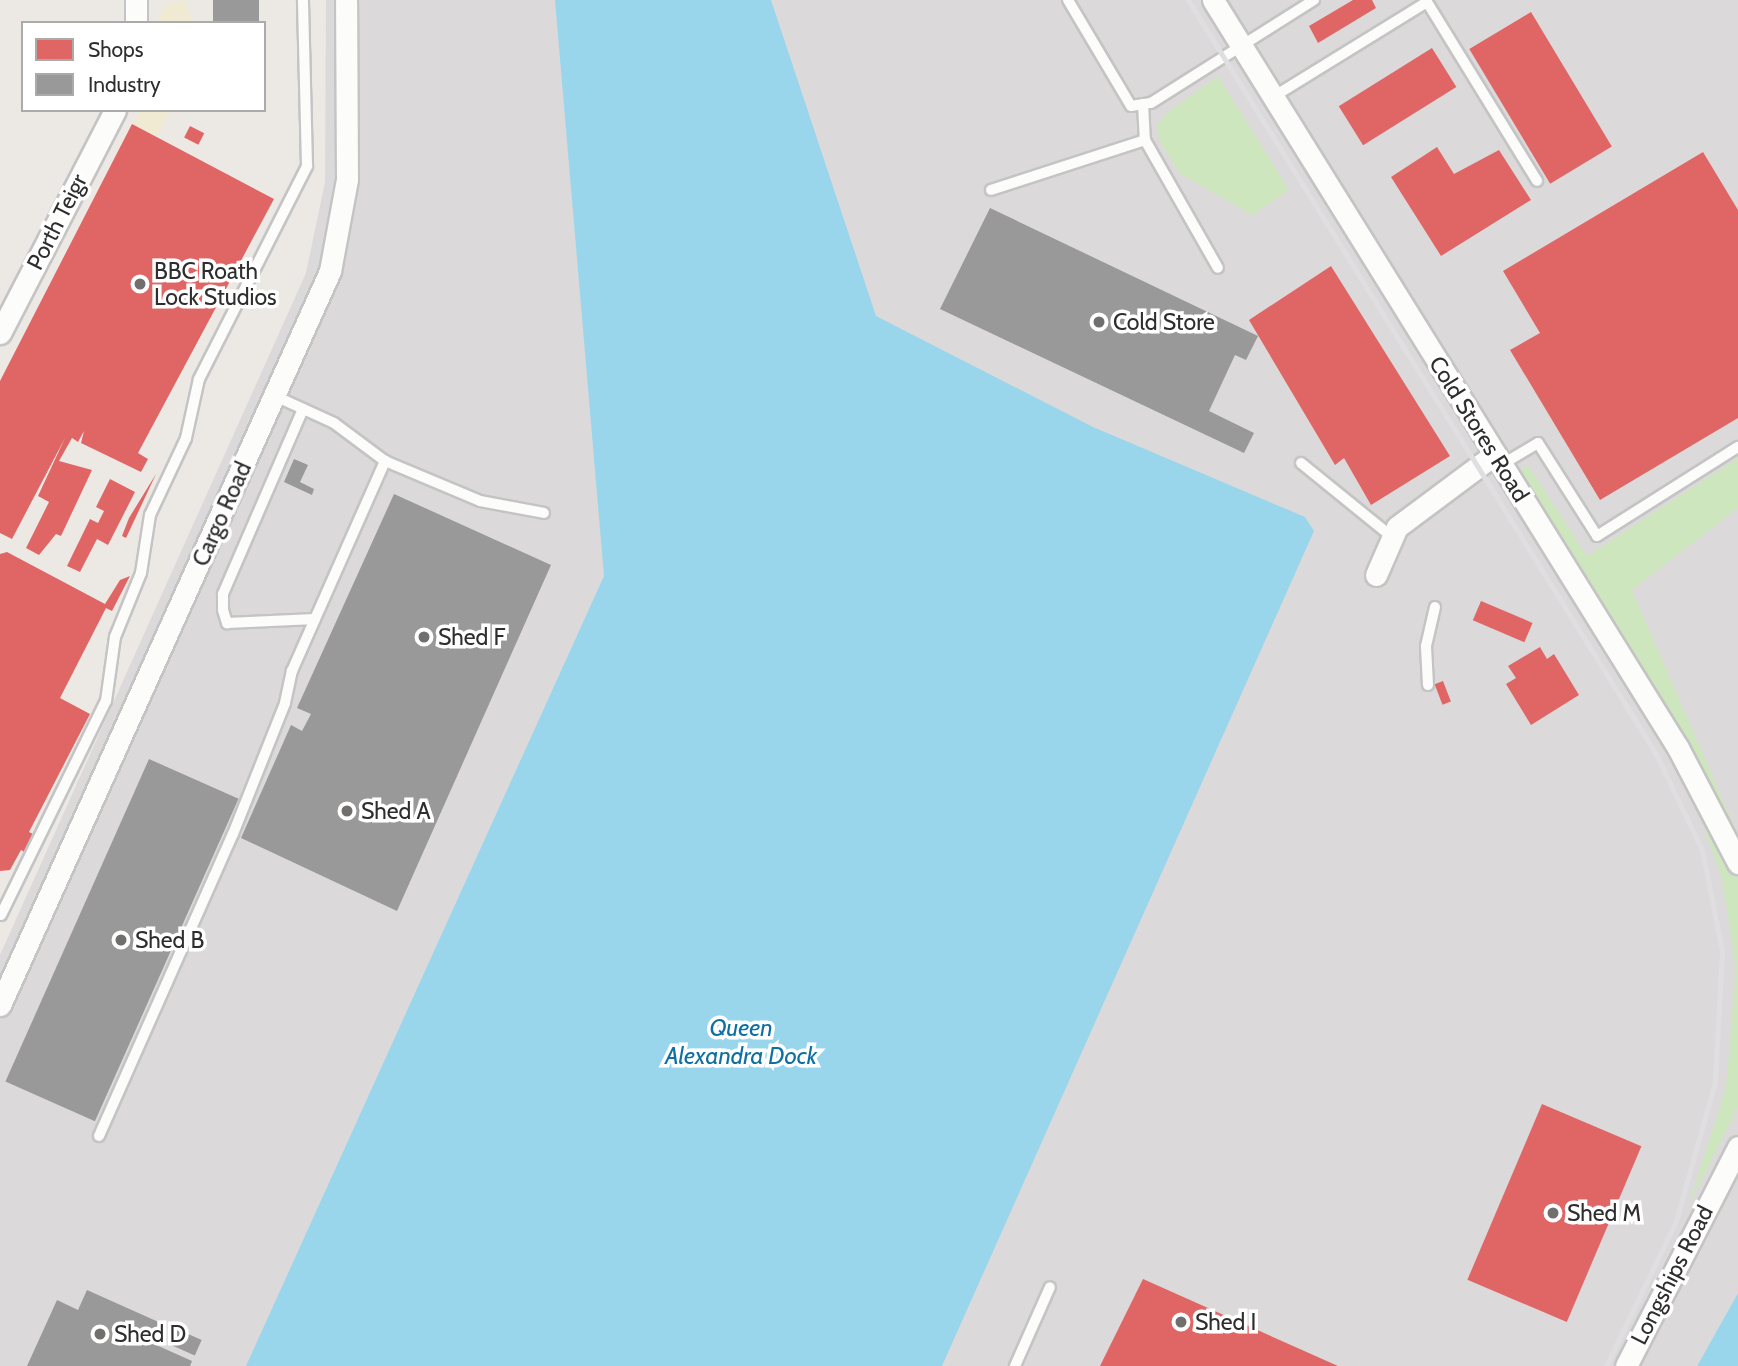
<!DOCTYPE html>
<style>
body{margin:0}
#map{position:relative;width:1738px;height:1366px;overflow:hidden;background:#ece8e4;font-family:Cabin,sans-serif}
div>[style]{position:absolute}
.industrial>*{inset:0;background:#dcd9db}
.green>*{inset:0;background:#cee6be}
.sand>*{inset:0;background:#f0ead3}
.water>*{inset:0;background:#99d6ec}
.shops>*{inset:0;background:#e06666;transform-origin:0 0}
.industry>*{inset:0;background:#999;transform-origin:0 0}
.roads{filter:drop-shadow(2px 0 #c5c4c5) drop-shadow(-2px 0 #c5c4c5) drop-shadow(0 2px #c5c4c5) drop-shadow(0 -2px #c5c4c5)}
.lane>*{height:10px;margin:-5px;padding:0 5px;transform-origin:5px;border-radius:5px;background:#fcfcfb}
.street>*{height:21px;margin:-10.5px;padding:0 10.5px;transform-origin:10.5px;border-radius:10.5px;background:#fcfcfb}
.rail>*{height:5px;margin:-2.5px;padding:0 2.5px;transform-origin:2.5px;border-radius:2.5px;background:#dfdfe1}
.dots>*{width:19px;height:19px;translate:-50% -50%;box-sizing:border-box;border:4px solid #fff;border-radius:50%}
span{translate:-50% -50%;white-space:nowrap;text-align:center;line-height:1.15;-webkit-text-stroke:7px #fff;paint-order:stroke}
.street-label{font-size:23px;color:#2e2e2e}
.poi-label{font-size:23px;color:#2e2e2e}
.left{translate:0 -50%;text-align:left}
.water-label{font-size:24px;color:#0d6fa3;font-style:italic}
.legend{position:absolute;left:21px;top:21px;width:245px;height:91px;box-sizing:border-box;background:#fff;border:2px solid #ababab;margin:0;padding:9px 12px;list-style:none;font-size:21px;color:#2e2e2e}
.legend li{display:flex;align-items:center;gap:14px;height:35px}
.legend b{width:35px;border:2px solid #ababab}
</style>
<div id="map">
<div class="industrial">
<div style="clip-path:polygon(326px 0,1738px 0,1738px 1293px,1697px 1366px,0 1366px,0 955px,306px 273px,325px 182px)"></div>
</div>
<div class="green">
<div style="clip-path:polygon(1218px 76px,1289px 190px,1252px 215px,1179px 173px,1159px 140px,1157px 125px,1168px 112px)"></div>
<div style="clip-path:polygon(1738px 458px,1738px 508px,1632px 590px,1738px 835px,1738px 1107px,1688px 1207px,1726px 1088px,1736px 969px,1722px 878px,1693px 797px,1499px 482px,1528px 465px,1587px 556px)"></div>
</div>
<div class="sand">
<div style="clip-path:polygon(185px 0,192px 23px,158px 23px,164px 6px)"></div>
<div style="clip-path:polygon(140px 110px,170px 110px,156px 138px,134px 125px)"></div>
</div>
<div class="water">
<div style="clip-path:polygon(555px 0,771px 0,876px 316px,1093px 427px,1305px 517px,1314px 531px,942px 1366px,246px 1366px,604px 576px)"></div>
<div style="clip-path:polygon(1738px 1293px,1738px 1366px,1697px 1366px)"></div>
</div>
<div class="shops">
<div style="clip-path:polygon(1353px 0,1372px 0,1376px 8px,1318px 43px,1309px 26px)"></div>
<div style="left:1531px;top:12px;width:157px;height:72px;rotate:59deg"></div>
<div style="left:1432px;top:48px;width:46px;height:110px;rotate:58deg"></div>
<div style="clip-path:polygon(132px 124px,274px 199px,138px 453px,148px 459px,141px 472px,81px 443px,84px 431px,78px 442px,72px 438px,59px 461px,92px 470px,61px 536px,56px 534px,39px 555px,26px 548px,49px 502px,38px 496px,65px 438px,12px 539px,0 533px,0 381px)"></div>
<div style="left:190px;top:126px;width:16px;height:13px;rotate:27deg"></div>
<div style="clip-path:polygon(1437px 147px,1454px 174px,1499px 150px,1531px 200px,1441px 256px,1391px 177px)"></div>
<div style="clip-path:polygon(1703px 152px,1738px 210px,1738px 418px,1600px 500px,1510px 350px,1540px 333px,1503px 271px)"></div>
<div style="clip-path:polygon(1331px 266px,1450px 456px,1371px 505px,1344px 458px,1335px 465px,1249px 320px)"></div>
<div style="clip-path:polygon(156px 474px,126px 538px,122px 536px,129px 518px)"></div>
<div style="clip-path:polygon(110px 479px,135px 492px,108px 545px,97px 539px,80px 572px,67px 566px,90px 519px,98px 523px,104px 511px,96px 507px)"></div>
<div style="clip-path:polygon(7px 552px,105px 604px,120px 580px,130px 576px,112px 611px,106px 608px,60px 698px,90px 714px,29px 832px,35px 835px,26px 853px,21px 850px,10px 870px,0 871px,0 554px)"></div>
<div style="left:1481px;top:601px;width:56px;height:21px;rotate:23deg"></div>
<div style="clip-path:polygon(1540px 647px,1547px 659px,1554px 654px,1579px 695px,1531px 725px,1506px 684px,1516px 678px,1508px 666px)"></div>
<div style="left:1443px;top:681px;width:22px;height:9px;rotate:69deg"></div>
<div style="left:1542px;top:1104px;width:108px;height:191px;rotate:23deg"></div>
<div style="clip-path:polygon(1143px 1279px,1338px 1366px,1100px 1366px)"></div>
</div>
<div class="industry">
<div style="left:213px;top:0;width:46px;height:23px"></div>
<div style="clip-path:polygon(990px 208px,1258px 336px,1246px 360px,1235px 355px,1209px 411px,1254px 433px,1244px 453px,940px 309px)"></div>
<div style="clip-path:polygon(294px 459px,308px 465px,300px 482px,314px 489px,312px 495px,284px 482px)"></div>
<div style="clip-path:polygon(394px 494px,551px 565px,397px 911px,241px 838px,291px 725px,302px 731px,311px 714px,297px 708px)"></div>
<div style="left:149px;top:759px;width:98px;height:353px;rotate:24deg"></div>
<div style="clip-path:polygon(87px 1290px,163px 1324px,154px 1344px,192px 1361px,190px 1366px,27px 1366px,57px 1300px,78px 1310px)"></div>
<div style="left:177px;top:1329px;width:27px;height:17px;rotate:24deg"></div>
</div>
<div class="roads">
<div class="lane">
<div style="left:1068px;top:0;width:123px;rotate:59.3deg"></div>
<div style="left:1131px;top:106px;width:20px;rotate:-9deg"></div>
<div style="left:1151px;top:103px;width:193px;rotate:-32.3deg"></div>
<div style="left:1273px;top:97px;width:181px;rotate:-31.7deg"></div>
<div style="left:1427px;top:2px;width:210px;rotate:58.4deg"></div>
<div style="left:1143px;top:104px;width:36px;rotate:87deg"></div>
<div style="left:1145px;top:140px;width:147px;rotate:60.3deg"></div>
<div style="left:991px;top:190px;width:162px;rotate:-18deg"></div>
<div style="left:275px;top:396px;width:65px;rotate:24.6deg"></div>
<div style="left:334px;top:423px;width:64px;rotate:36.7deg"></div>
<div style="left:385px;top:461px;width:103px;rotate:22.8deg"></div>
<div style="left:480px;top:501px;width:65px;rotate:10.6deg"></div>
<div style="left:303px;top:409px;width:202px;rotate:113.4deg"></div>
<div style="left:223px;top:594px;width:16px;rotate:90deg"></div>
<div style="left:223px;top:610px;width:14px;rotate:73deg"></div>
<div style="left:227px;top:623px;width:88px;rotate:-2.6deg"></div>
<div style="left:1301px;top:463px;width:117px;rotate:39.1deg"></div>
<div style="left:1501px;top:465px;width:43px;rotate:-30.7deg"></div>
<div style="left:1538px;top:443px;width:110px;rotate:57.6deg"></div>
<div style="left:1597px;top:536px;width:167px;rotate:-32.3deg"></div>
<div style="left:1428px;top:685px;width:39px;rotate:-93deg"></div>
<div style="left:1426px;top:646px;width:40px;rotate:-77deg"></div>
<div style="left:1px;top:915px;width:238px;rotate:-63.9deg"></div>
<div style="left:106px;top:701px;width:65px;rotate:-82deg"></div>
<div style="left:115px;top:637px;width:69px;rotate:-67.9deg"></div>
<div style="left:141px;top:573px;width:59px;rotate:-81.2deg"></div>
<div style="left:150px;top:515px;width:85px;rotate:-64.9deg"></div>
<div style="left:186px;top:438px;width:60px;rotate:-77.6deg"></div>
<div style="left:199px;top:379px;width:239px;rotate:-63.1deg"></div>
<div style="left:307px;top:166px;width:166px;rotate:-91.4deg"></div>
<div style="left:99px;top:1136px;width:330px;rotate:-66.1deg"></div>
<div style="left:233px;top:834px;width:141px;rotate:-68.3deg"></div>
<div style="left:285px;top:703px;width:33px;rotate:-78deg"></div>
<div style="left:292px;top:671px;width:230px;rotate:-66.1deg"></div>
<div style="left:1015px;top:1366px;width:86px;rotate:-66.1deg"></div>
</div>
<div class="street">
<div style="left:136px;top:0;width:23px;rotate:90deg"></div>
<div style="left:1213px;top:0;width:881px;rotate:58.13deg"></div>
<div style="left:1678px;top:748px;width:130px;rotate:62.4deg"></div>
<div style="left:0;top:333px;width:251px;rotate:-62.7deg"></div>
<div style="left:1376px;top:575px;width:52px;rotate:-66.4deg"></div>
<div style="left:1397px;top:527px;width:122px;rotate:-36.7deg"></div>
<div style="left:0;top:1005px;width:805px;rotate:-65.79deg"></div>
<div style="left:330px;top:271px;width:94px;rotate:-79.5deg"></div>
<div style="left:347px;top:179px;width:179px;rotate:-90.3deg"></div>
<div style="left:1626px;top:1366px;width:246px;rotate:-62.9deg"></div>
</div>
</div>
<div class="rail">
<div style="left:1188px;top:0;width:887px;rotate:58.17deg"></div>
<div style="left:1656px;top:754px;width:106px;rotate:64.4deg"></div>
<div style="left:1702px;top:850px;width:103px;rotate:78.8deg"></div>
<div style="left:1722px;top:951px;width:131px;rotate:93.1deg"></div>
<div style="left:1715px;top:1082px;width:144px;rotate:105.7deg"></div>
<div style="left:1676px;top:1221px;width:161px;rotate:115.8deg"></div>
</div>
<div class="dots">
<div style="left:140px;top:284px;background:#706f6e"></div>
<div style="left:1099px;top:322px;background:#706f6e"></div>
<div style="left:424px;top:637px;background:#706f6e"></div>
<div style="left:347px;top:811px;background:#706f6e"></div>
<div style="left:121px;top:940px;background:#706f6e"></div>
<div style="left:1553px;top:1213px;background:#706f6e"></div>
<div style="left:1181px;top:1322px;background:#706f6e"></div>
<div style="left:100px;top:1334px;background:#706f6e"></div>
</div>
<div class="street-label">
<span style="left:57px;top:222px;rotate:-63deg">Porth Teigr</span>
<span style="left:1479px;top:429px;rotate:58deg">Cold Stores Road</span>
<span style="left:222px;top:514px;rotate:-66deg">Cargo Road</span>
<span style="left:1672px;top:1275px;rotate:-63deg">Longships Road</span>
</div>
<div class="poi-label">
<span class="left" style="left:154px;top:284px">BBC Roath<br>Lock Studios</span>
<span class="left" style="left:1113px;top:322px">Cold Store</span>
<span class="left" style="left:438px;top:637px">Shed F</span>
<span class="left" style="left:361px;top:811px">Shed A</span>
<span class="left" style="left:135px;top:940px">Shed B</span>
<span class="left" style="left:1567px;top:1213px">Shed M</span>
<span class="left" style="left:1195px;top:1322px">Shed I</span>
<span class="left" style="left:114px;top:1334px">Shed D</span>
</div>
<div class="water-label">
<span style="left:741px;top:1042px">Queen<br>Alexandra Dock</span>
</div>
<ul class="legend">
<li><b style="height:19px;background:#e06666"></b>Shops</li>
<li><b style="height:19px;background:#999"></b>Industry</li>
</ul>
</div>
